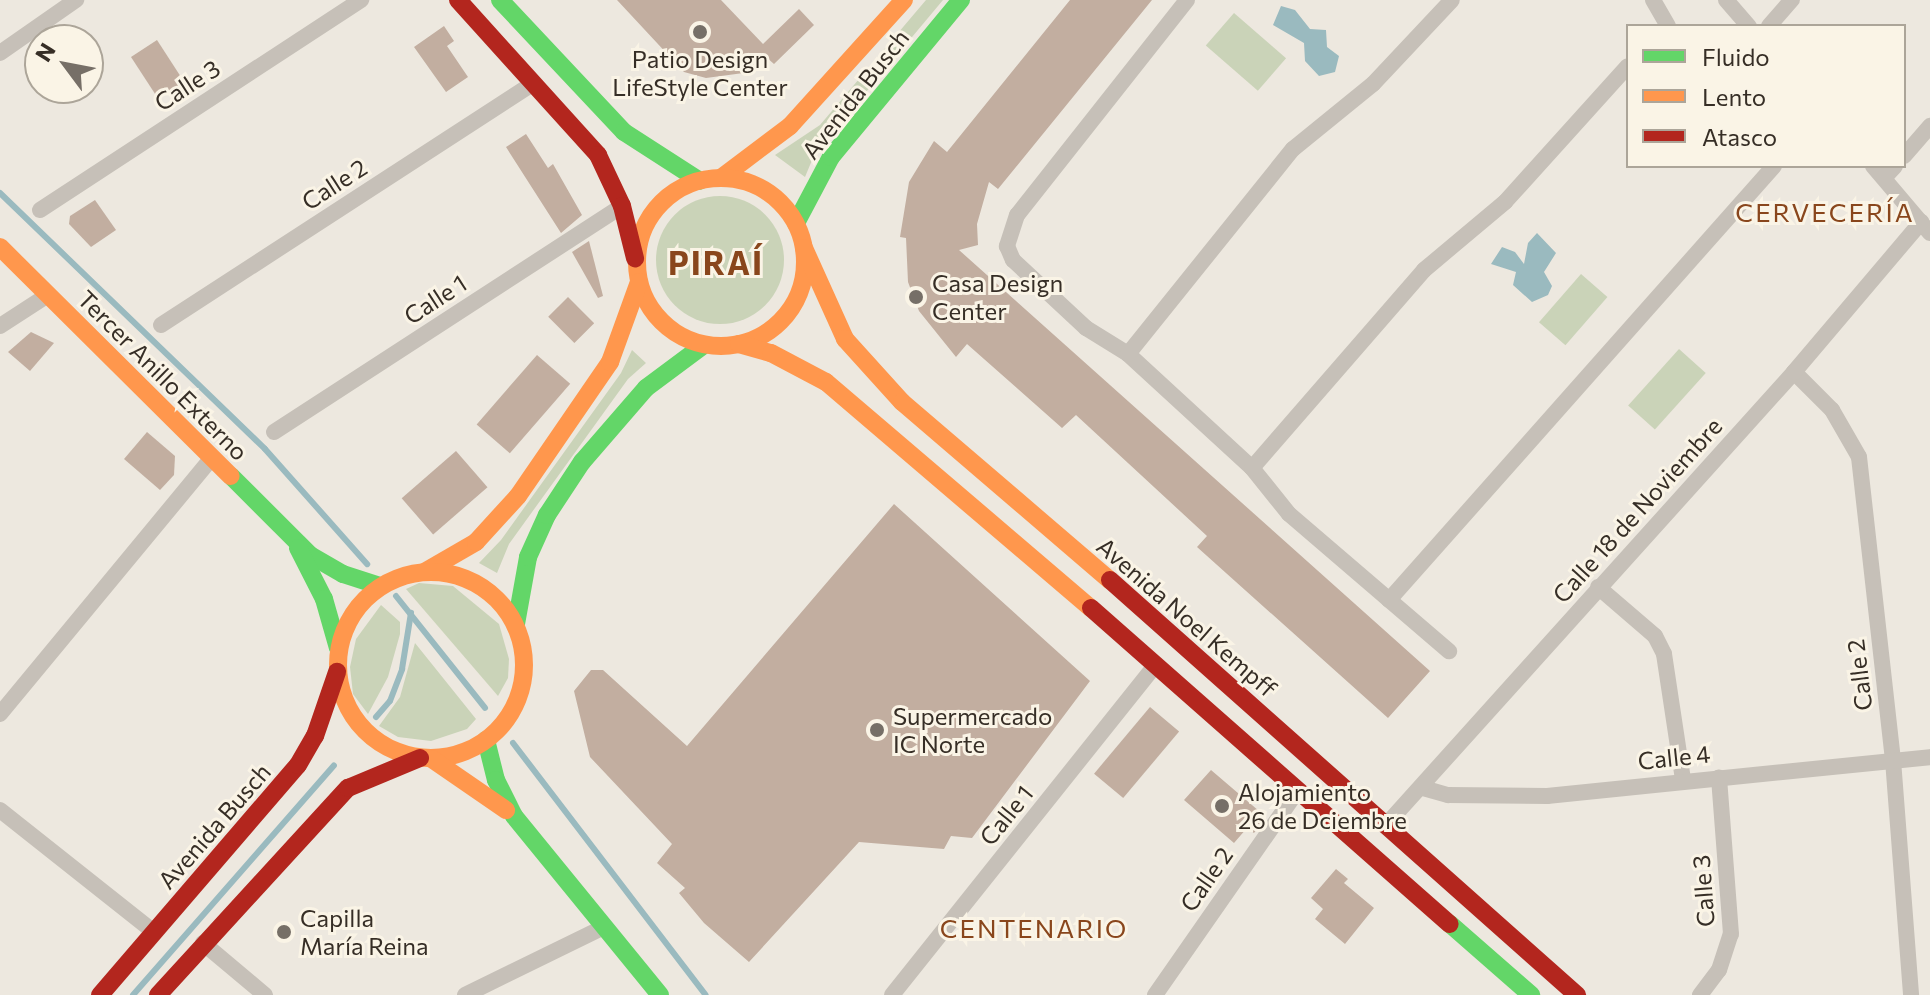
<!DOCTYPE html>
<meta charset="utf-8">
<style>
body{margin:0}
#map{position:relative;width:1930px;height:995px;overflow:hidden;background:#ede8df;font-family:Commissioner,sans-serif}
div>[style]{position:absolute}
.green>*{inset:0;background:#cad3b8;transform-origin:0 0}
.round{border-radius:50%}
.water>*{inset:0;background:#9ababf}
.stream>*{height:6px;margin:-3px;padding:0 3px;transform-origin:3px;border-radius:3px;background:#9ababf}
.building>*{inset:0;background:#c2aea0;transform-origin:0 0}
.street>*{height:16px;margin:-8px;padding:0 8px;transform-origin:8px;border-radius:8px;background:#c6c0b8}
.fast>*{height:18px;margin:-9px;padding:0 9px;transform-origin:9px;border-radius:9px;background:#63d668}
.slow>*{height:18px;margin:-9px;padding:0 9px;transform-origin:9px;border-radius:9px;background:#ff974d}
.slow>.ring{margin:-9px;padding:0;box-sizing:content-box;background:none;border:18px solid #ff974d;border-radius:50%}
.jam>*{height:18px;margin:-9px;padding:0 9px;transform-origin:9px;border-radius:9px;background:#b3261e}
.dots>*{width:22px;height:22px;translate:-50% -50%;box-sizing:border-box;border:4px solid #faf4e6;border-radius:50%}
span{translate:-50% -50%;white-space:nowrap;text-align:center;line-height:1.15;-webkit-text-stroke:6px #faf4e6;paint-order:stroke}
.poi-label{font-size:24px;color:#362e26}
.left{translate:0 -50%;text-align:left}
.street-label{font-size:24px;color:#362e26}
.neighbourhood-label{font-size:26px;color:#89461c;letter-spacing:2px}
.district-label{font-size:32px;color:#89461c;font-weight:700;letter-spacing:2px}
.legend{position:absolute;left:1626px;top:24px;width:280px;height:144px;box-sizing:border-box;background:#faf4e6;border:2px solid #aca599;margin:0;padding:10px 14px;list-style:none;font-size:24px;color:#362e26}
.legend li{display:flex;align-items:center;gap:16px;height:40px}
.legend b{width:40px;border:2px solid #aca599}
.north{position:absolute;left:24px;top:24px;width:80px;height:80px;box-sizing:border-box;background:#faf4e6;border:2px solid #aca599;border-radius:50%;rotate:302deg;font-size:22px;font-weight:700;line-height:32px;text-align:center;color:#362e26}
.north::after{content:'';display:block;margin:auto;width:28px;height:36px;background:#766f67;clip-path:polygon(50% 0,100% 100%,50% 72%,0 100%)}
</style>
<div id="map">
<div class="green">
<div style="clip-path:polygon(926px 0,943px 0,815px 153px,805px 177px,775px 155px,820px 125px)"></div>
<div style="left:1234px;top:13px;width:69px;height:43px;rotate:41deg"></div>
<div class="round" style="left:656px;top:196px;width:128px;height:128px"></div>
<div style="left:1581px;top:274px;width:35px;height:64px;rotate:41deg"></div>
<div style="left:1679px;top:349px;width:36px;height:76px;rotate:42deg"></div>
<div style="clip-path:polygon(632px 350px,646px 363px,628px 379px,509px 544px,497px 573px,479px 563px,501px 540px,621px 373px)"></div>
<div style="clip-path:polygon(419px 583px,453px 586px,499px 624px,509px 659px,508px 678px,498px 696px,406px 589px)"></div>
<div style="clip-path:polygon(381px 605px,400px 622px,400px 634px,388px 677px,368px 714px,353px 694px,350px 667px,356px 639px)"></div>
<div style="clip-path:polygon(415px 643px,476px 719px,467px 729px,431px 741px,398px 737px,379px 726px,400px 697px)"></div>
</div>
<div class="water">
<div style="clip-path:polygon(1281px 6px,1295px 10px,1310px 29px,1326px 30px,1327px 47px,1339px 56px,1335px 72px,1319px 76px,1305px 61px,1304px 43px,1273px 25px)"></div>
<div style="clip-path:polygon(1537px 233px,1556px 253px,1544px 272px,1552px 286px,1548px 295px,1532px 302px,1513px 285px,1516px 272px,1491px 264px,1502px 247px,1515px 252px,1524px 264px,1528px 243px)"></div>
</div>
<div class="stream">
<div style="left:0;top:193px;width:368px;rotate:44deg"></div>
<div style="left:265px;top:449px;width:154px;rotate:48.4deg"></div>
<div style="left:396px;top:596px;width:143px;rotate:51.5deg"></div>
<div style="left:376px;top:717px;width:21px;rotate:-49deg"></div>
<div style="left:390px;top:701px;width:34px;rotate:-69deg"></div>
<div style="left:402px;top:669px;width:57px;rotate:-80.9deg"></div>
<div style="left:513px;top:743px;width:317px;rotate:52.6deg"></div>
<div style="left:133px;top:995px;width:305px;rotate:-48.8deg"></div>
</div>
<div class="building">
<div style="clip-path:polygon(617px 0,721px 0,763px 44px,799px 9px,814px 25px,774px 64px,766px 57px,751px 72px,706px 78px,684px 72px)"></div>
<div style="clip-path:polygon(1070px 0,1152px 0,998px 189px,989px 182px,977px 224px,978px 245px,959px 250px,1430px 671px,1388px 718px,1197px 547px,1207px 536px,1076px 415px,1062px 428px,967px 344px,956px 357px,919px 311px,908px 282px,906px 238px,900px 237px,909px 182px,934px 141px,947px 152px)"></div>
<div style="clip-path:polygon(444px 26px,454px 41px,447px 46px,468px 77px,446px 92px,414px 47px)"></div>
<div style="left:157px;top:40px;width:50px;height:31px;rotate:57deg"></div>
<div style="clip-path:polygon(526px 134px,548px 168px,553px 164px,582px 215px,561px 233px,506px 147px)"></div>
<div style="clip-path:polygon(95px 200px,116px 230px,91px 247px,69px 224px,70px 216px)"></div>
<div style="clip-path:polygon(589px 241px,603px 296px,598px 298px,572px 252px)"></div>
<div style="left:568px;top:297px;width:37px;height:28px;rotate:45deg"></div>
<div style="clip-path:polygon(31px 332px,54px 343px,30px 371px,8px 352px)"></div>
<div style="left:537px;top:355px;width:44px;height:92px;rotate:41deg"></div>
<div style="clip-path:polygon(147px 432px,175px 456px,174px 475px,160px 490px,124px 459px)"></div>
<div style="left:456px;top:451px;width:48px;height:72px;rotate:49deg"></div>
<div style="clip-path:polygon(894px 504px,1090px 681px,972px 838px,951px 836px,944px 849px,859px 842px,749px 962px,704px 923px,679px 893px,685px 888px,657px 863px,672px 844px,590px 757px,574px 691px,591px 670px,603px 670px,687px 746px)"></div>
<div style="left:1150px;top:707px;width:38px;height:87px;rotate:40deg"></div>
<div style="clip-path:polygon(1211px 770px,1266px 817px,1254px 833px,1247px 828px,1234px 843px,1184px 800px)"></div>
<div style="clip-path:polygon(1336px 869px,1348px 879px,1344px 883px,1374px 908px,1345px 944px,1315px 919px,1323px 909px,1311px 898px)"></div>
</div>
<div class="street">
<div style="left:1187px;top:0;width:274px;rotate:128.3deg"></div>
<div style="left:1017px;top:215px;width:33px;rotate:108deg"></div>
<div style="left:1007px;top:246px;width:15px;rotate:67deg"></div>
<div style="left:1013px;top:260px;width:100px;rotate:43deg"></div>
<div style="left:1086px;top:328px;width:49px;rotate:31.8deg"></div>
<div style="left:1128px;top:354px;width:168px;rotate:42.6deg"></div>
<div style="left:1252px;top:468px;width:59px;rotate:51.2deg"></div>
<div style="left:1289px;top:514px;width:211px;rotate:40.6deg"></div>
<div style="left:1653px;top:0;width:30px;rotate:60deg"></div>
<div style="left:1726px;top:0;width:35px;rotate:49deg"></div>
<div style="left:1769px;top:26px;width:35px;rotate:-49deg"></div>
<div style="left:0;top:53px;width:93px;rotate:-34.9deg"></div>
<div style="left:1904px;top:156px;width:40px;rotate:-49deg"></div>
<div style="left:1873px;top:166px;width:88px;rotate:49.6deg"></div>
<div style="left:1884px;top:178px;width:16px;rotate:-47deg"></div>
<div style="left:40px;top:210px;width:384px;rotate:-33.2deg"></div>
<div style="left:161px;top:325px;width:444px;rotate:-33deg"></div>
<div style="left:0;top:326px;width:57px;rotate:-32.9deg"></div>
<div style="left:1128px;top:354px;width:263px;rotate:-51.2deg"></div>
<div style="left:1293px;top:149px;width:103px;rotate:-39.1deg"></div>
<div style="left:1373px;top:84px;width:115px;rotate:-46.8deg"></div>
<div style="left:1794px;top:372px;width:54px;rotate:45deg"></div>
<div style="left:1832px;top:410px;width:54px;rotate:60.1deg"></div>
<div style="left:1859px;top:457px;width:305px;rotate:83.6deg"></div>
<div style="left:1893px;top:760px;width:236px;rotate:85.6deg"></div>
<div style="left:274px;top:432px;width:415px;rotate:-33deg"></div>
<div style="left:1252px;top:468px;width:262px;rotate:-49deg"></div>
<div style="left:1424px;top:270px;width:106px;rotate:-40deg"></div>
<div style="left:1505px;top:202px;width:183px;rotate:-47.9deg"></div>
<div style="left:1598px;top:587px;width:75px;rotate:40.7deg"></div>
<div style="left:1655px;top:636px;width:20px;rotate:63deg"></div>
<div style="left:1664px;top:654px;width:126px;rotate:81.4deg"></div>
<div style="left:1389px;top:600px;width:580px;rotate:-48.42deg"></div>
<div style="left:0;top:714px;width:332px;rotate:-50.4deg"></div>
<div style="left:1423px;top:788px;width:26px;rotate:16deg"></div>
<div style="left:1448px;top:795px;width:99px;rotate:0.6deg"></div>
<div style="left:1547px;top:796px;width:385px;rotate:-5.8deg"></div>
<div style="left:0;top:810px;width:196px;rotate:38.4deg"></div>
<div style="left:1385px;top:826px;width:611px;rotate:-47.98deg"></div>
<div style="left:1794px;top:372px;width:197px;rotate:-49.7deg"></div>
<div style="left:203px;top:943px;width:81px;rotate:40deg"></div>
<div style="left:465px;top:995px;width:155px;rotate:-26.1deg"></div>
<div style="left:892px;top:995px;width:423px;rotate:-51.4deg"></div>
<div style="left:1155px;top:995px;width:250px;rotate:-55.1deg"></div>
<div style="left:1700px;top:995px;width:31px;rotate:-53deg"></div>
<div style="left:1719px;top:970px;width:38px;rotate:-72deg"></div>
<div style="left:1731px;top:934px;width:157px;rotate:-94.4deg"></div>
</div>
<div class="fast">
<div style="left:500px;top:0;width:181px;rotate:46.8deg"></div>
<div style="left:624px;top:132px;width:90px;rotate:32.8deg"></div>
<div style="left:796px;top:223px;width:75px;rotate:-62.1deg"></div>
<div style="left:831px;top:157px;width:204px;rotate:-50.4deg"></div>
<div style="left:231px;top:476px;width:112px;rotate:45deg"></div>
<div style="left:310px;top:555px;width:38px;rotate:30deg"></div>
<div style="left:343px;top:574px;width:39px;rotate:18deg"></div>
<div style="left:298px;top:548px;width:57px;rotate:63deg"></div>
<div style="left:324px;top:599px;width:51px;rotate:74.1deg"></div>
<div style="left:516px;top:624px;width:68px;rotate:-79.8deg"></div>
<div style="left:528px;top:557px;width:46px;rotate:-65.7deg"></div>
<div style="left:547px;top:515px;width:64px;rotate:-56.6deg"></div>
<div style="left:582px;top:462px;width:98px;rotate:-49.1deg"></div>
<div style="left:646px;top:388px;width:72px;rotate:-36.6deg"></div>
<div style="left:486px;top:740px;width:41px;rotate:76deg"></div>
<div style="left:496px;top:780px;width:40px;rotate:63.4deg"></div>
<div style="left:514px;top:816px;width:231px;rotate:50.8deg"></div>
<div style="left:1450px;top:924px;width:108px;rotate:41.2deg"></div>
</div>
<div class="slow">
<div style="left:721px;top:178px;width:86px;rotate:-37deg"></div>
<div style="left:790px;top:126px;width:170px;rotate:-47.9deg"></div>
<div class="ring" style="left:637px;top:178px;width:150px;height:150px"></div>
<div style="left:0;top:247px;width:325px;rotate:44.8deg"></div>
<div style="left:804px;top:248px;width:100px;rotate:65.7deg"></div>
<div style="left:845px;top:339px;width:85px;rotate:47.9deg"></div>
<div style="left:902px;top:402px;width:274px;rotate:40.6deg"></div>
<div style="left:739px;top:344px;width:33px;rotate:16deg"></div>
<div style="left:771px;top:353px;width:62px;rotate:27.8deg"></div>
<div style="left:826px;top:382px;width:348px;rotate:40.5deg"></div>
<div style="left:426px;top:571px;width:58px;rotate:-30.1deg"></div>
<div style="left:476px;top:542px;width:62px;rotate:-47.6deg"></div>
<div style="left:518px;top:496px;width:163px;rotate:-55.5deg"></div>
<div style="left:610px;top:362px;width:85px;rotate:-70.1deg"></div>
<div class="ring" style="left:338px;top:572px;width:168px;height:168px"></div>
<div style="left:432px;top:759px;width:90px;rotate:34.6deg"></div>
</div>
<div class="jam">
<div style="left:458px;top:0;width:209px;rotate:47.9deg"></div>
<div style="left:598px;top:155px;width:56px;rotate:64.8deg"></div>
<div style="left:622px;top:206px;width:54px;rotate:76deg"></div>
<div style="left:1110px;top:580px;width:625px;rotate:41.63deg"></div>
<div style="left:1091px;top:608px;width:478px;rotate:41.4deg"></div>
<div style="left:100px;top:995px;width:303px;rotate:-49.3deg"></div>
<div style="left:298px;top:765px;width:34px;rotate:-60deg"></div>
<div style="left:315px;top:736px;width:68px;rotate:-71deg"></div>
<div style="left:158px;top:995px;width:281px;rotate:-47.5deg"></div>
<div style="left:348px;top:788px;width:78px;rotate:-22.6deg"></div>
</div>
<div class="dots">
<div style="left:700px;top:32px;background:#766f67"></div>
<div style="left:916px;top:297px;background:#766f67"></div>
<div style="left:877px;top:730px;background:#766f67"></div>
<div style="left:1222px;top:806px;background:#766f67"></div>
<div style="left:284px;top:932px;background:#766f67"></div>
</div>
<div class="poi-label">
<span style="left:700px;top:73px">Patio Design<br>LifeStyle Center</span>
<span class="left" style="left:932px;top:297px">Casa Design<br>Center</span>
<span class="left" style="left:893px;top:730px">Supermercado<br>IC Norte</span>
<span class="left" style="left:1238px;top:806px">Alojamiento<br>26 de Dciembre</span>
<span class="left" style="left:300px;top:932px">Capilla<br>María Reina</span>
</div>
<div class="street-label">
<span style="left:187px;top:85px;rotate:-33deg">Calle 3</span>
<span style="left:855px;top:94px;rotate:-52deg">Avenida Busch</span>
<span style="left:334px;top:184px;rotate:-33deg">Calle 2</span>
<span style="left:435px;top:299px;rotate:-33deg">Calle 1</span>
<span style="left:163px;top:375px;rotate:45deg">Tercer Anillo Externo</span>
<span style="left:1637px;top:510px;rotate:-48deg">Calle 18 de Noviembre</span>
<span style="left:1187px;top:617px;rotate:41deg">Avenida Noel Kempff</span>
<span style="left:1859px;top:675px;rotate:-97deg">Calle 2</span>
<span style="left:1674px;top:757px;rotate:-6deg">Calle 4</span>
<span style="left:1006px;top:815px;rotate:-51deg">Calle 1</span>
<span style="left:214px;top:826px;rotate:-49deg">Avenida Busch</span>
<span style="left:1206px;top:879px;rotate:-55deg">Calle 2</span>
<span style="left:1703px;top:891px;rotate:-94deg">Calle 3</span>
</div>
<div class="neighbourhood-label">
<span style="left:1825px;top:212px">CERVECERÍA</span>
<span style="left:1034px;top:928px">CENTENARIO</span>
</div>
<div class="district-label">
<span style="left:716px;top:262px">PIRAÍ</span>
</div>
<ul class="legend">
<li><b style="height:10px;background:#63d668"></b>Fluido</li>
<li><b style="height:10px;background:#ff974d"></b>Lento</li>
<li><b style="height:10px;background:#b3261e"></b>Atasco</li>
</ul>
<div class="north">N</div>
</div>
